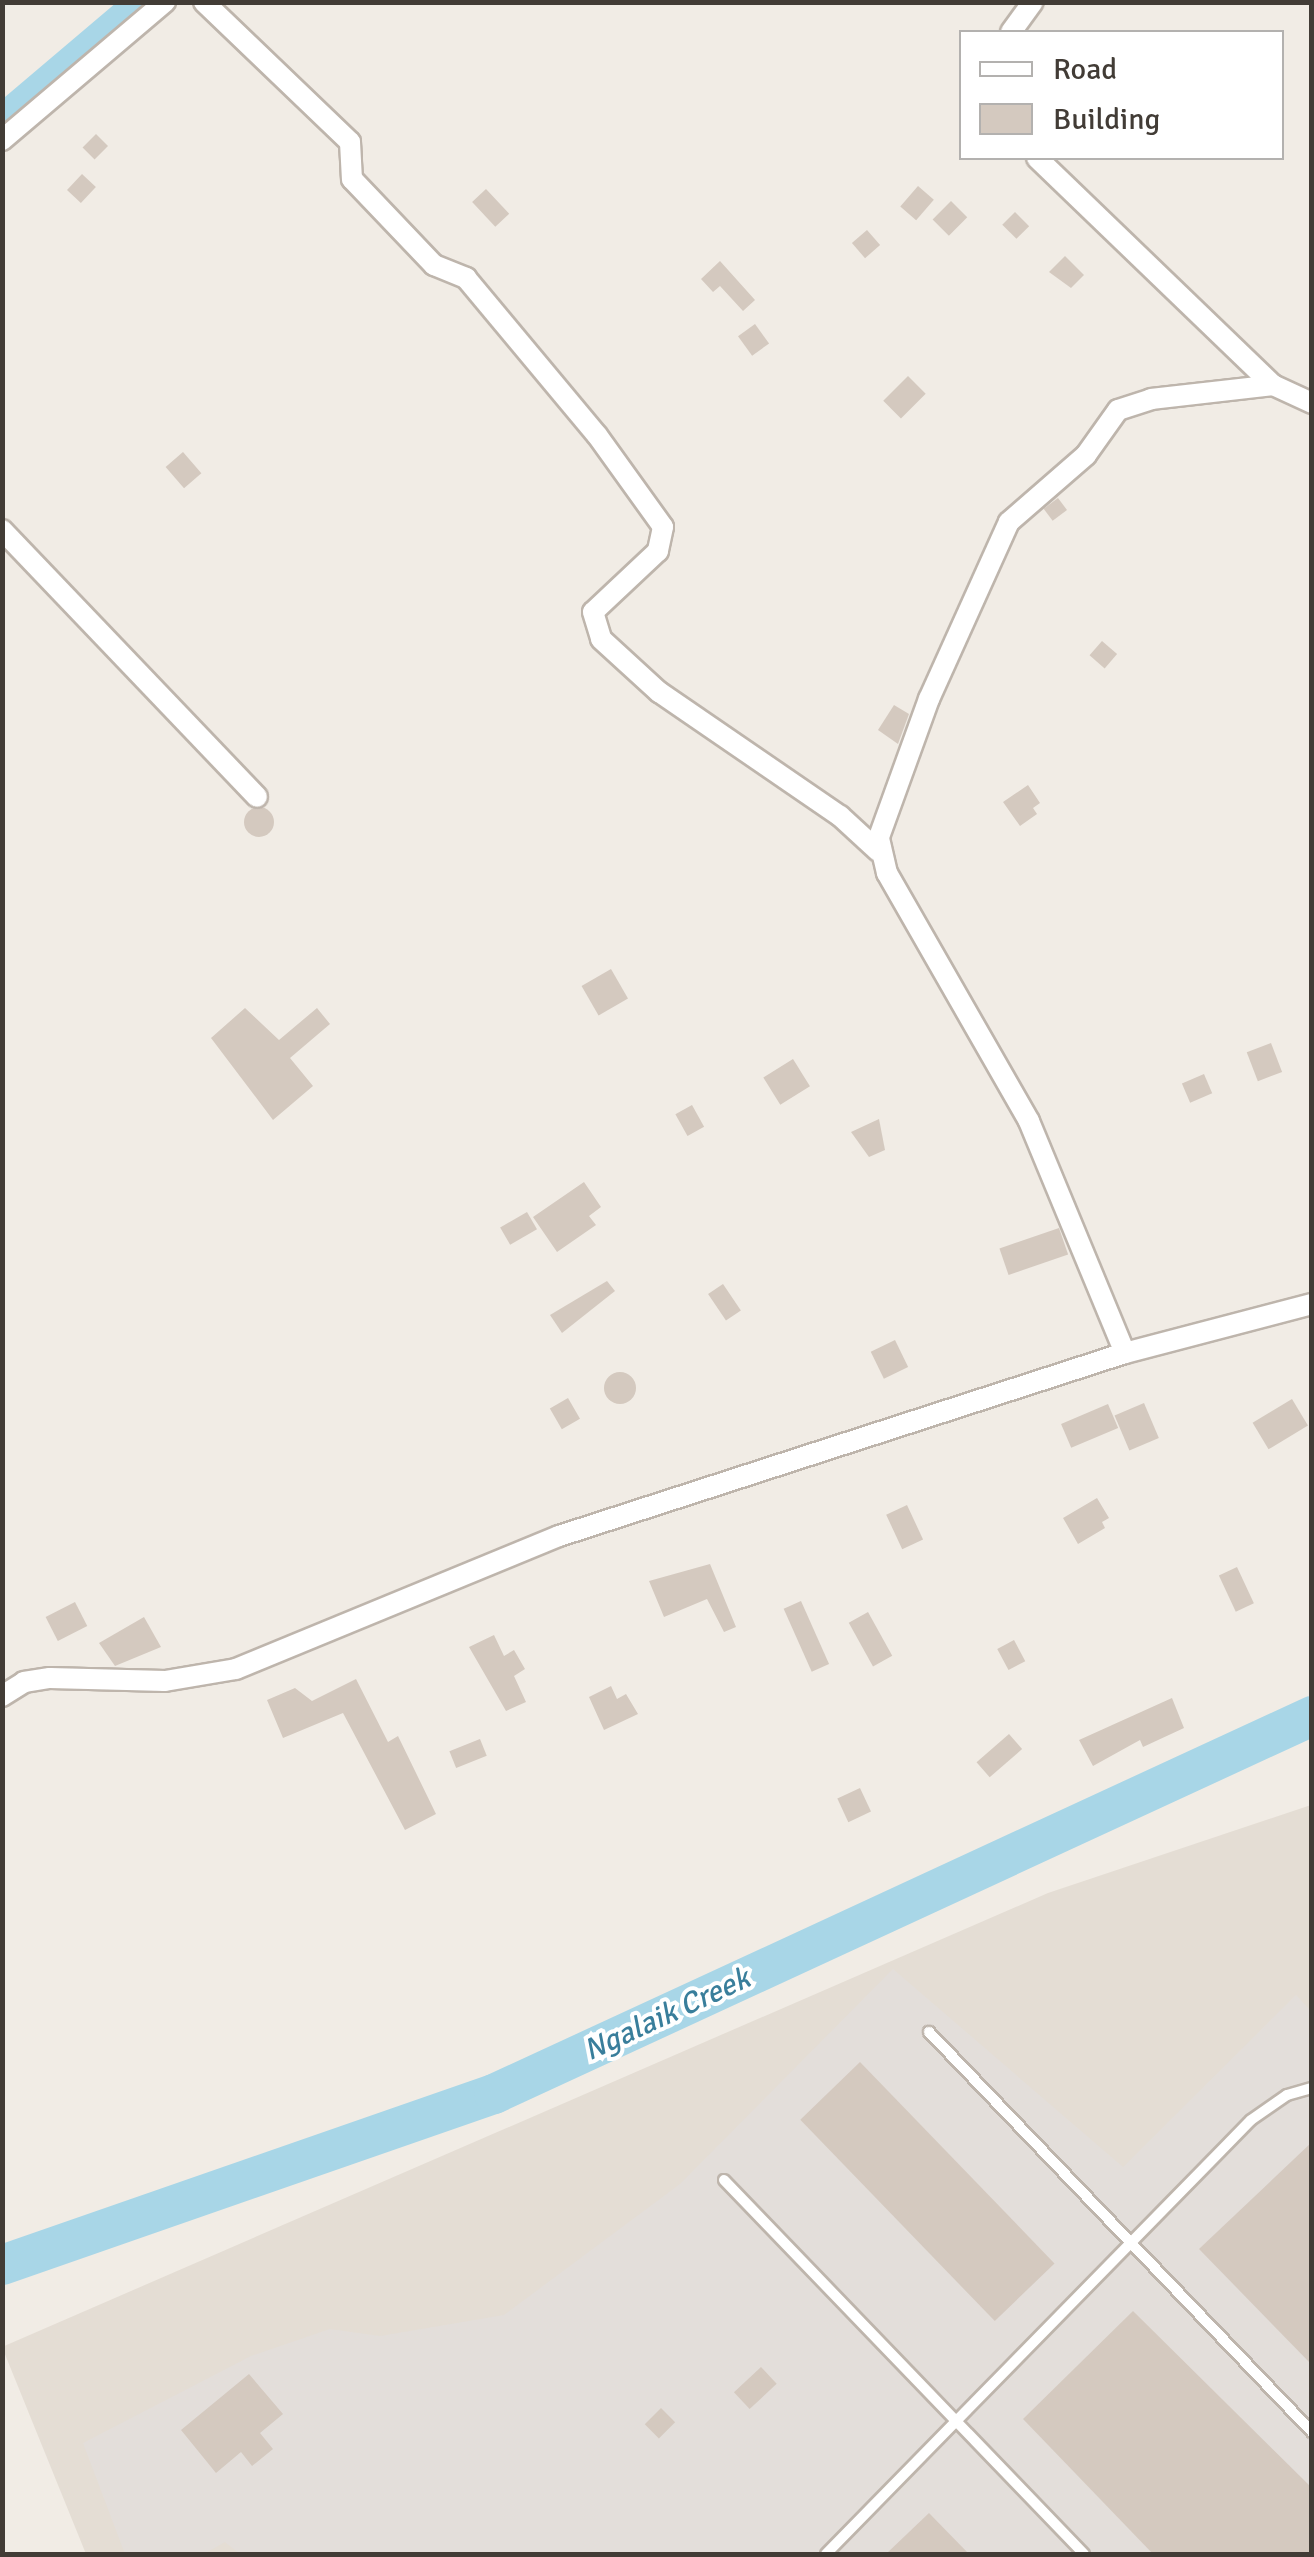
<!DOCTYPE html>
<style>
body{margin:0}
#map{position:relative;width:1314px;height:2557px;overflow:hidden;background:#f1ece5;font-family:Signika,sans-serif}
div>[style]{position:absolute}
.residential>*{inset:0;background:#e4ddd4}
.industrial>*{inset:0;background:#e3deda}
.canal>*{height:22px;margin:-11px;padding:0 11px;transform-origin:11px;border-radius:11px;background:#a8d6e7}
.river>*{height:40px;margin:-20px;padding:0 20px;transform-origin:20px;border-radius:20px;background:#a8d6e7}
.building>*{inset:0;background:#d4c9bf;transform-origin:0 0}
.round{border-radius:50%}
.roads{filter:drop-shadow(2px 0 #beb5ac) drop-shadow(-2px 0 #beb5ac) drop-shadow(0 2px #beb5ac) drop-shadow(0 -2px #beb5ac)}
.service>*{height:10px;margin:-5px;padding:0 5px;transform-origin:5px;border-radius:5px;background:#fff}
.minor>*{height:20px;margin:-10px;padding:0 10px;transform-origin:10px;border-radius:10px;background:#fff}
span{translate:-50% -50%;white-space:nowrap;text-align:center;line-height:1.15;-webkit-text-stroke:8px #fff;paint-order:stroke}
.water-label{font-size:30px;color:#397e9b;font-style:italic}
.frame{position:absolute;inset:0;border:5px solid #423c36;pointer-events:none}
.legend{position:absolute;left:959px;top:30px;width:325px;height:130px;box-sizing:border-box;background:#fff;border:2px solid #b3b1af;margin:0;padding:12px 18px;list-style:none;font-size:30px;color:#423c36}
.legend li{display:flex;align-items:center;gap:20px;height:50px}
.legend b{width:50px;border:2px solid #b3b1af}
</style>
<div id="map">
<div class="residential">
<div style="clip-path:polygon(1311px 1805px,1311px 2554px,86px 2554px,2px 2347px,1048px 1893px)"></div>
</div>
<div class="industrial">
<div style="clip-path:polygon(893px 1969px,1123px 2167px,1296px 1995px,1311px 2011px,1311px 2554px,240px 2554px,225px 2542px,204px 2554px,125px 2554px,83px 2443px,251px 2356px,330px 2329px,380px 2336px,504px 2315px,680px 2184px)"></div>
</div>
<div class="canal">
<div style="left:2px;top:114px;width:173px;rotate:-40.3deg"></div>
</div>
<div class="river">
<div style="left:2px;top:2265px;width:521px;rotate:-19.17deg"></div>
<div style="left:494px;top:2094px;width:901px;rotate:-24.8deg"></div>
</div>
<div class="building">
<div style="left:96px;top:134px;width:17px;height:19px;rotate:45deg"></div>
<div style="left:82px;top:174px;width:19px;height:22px;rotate:43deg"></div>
<div style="left:918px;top:186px;width:21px;height:27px;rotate:41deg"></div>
<div style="left:486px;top:189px;width:34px;height:19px;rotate:47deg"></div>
<div style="left:951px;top:201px;width:23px;height:26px;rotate:45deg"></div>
<div style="left:1015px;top:212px;width:20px;height:18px;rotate:45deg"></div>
<div style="left:867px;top:230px;width:20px;height:20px;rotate:49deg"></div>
<div style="clip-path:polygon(1065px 256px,1084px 275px,1071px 288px,1049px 272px)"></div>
<div style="clip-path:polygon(720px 261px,755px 300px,743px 311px,720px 286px,713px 292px,701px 279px)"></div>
<div style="left:755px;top:324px;width:24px;height:21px;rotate:54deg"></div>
<div style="left:908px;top:376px;width:25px;height:35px;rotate:45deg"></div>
<div style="left:183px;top:452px;width:28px;height:23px;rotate:49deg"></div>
<div style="left:1058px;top:498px;width:15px;height:18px;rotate:53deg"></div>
<div style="left:1102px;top:641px;width:20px;height:19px;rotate:41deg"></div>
<div style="clip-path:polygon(894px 705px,909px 714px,898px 744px,878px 730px)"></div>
<div style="clip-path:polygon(1028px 785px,1040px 803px,1033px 808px,1037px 814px,1020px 826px,1003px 802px)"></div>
<div class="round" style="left:244px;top:807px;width:30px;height:30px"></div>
<div style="left:611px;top:969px;width:34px;height:34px;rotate:60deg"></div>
<div style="clip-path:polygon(245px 1008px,279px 1040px,317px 1008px,330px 1024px,290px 1058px,313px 1086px,273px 1120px,211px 1038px)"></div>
<div style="left:1271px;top:1043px;width:31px;height:26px;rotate:69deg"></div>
<div style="left:793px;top:1059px;width:32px;height:35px;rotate:58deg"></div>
<div style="left:1204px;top:1074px;width:21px;height:24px;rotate:67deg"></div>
<div style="left:692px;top:1105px;width:25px;height:19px;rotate:61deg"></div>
<div style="clip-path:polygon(879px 1119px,885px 1150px,869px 1157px,851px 1132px)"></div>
<div style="clip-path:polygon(584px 1182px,601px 1207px,589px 1216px,596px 1225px,557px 1252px,533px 1217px)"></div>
<div style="left:527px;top:1212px;width:20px;height:31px;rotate:60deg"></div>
<div style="left:1059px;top:1228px;width:28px;height:63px;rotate:71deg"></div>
<div style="clip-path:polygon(607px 1281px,615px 1291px,562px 1333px,550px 1315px)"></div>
<div style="left:723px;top:1284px;width:32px;height:18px;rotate:56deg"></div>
<div style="left:895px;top:1340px;width:30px;height:27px;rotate:64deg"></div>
<div class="round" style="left:604px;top:1372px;width:32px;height:32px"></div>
<div style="left:568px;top:1398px;width:24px;height:21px;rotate:60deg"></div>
<div style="left:1292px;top:1399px;width:31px;height:46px;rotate:59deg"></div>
<div style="left:1144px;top:1403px;width:38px;height:32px;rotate:67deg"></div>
<div style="left:1108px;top:1404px;width:26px;height:51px;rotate:67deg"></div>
<div style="clip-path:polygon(1097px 1498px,1109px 1518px,1102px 1522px,1105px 1528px,1078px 1544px,1063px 1518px)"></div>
<div style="left:907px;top:1505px;width:38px;height:23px;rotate:65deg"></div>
<div style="clip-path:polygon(710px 1564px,736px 1627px,724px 1632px,707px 1599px,664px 1617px,649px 1581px)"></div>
<div style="left:1237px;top:1567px;width:40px;height:20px;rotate:65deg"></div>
<div style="left:801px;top:1601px;width:69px;height:19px;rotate:66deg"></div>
<div style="left:75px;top:1602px;width:27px;height:33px;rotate:63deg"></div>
<div style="left:868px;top:1612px;width:50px;height:22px;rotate:61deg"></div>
<div style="clip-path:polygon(144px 1617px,161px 1647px,115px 1666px,99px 1643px)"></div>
<div style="clip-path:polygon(494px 1635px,504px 1656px,514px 1650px,525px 1669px,514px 1676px,526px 1702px,506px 1711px,469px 1647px)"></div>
<div style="left:1014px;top:1640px;width:24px;height:19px;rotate:62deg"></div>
<div style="clip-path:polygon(356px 1679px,388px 1742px,398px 1736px,436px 1814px,405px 1830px,343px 1713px,283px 1738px,267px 1700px,295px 1688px,312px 1701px)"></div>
<div style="clip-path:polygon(611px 1686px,617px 1699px,626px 1694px,638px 1714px,604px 1730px,589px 1697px)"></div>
<div style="clip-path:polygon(1172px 1698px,1184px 1728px,1143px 1747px,1140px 1740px,1093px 1766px,1079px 1740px)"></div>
<div style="left:1009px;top:1734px;width:20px;height:43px;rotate:49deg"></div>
<div style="left:480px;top:1739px;width:18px;height:33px;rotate:68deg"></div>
<div style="left:860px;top:1788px;width:26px;height:25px;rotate:65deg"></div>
<div style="left:860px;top:2062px;width:280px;height:83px;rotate:46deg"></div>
<div style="clip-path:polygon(1312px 2142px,1312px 2365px,1199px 2249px)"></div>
<div style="clip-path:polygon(1133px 2311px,1312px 2488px,1312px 2554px,1153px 2554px,1023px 2419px)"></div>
<div style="left:761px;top:2367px;width:23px;height:37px;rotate:47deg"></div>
<div style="clip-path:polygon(249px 2374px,283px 2414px,260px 2433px,273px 2449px,252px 2466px,241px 2452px,216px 2473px,181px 2430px)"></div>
<div style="left:661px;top:2408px;width:20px;height:23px;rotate:45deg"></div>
<div style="clip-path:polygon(929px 2513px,969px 2554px,886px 2554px)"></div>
</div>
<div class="roads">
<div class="service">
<div style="left:929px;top:2032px;width:554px;rotate:46.24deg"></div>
<div style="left:724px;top:2180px;width:519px;rotate:46.09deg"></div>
<div style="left:826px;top:2554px;width:607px;rotate:-45.6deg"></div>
<div style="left:1251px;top:2120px;width:44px;rotate:-34.8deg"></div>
<div style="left:1287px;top:2095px;width:26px;rotate:-16deg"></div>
</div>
<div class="minor">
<div style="left:204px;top:2px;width:202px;rotate:43.8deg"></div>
<div style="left:350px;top:142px;width:37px;rotate:87deg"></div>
<div style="left:352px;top:179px;width:119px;rotate:46.4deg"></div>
<div style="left:434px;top:265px;width:35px;rotate:22deg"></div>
<div style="left:466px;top:278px;width:204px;rotate:50.2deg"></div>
<div style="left:597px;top:435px;width:113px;rotate:54.3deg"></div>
<div style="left:663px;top:527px;width:25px;rotate:102deg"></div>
<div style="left:658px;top:551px;width:89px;rotate:136.8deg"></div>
<div style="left:593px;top:612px;width:28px;rotate:73deg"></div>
<div style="left:601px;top:639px;width:79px;rotate:42.4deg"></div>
<div style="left:659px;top:692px;width:219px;rotate:34.4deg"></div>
<div style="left:840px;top:816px;width:52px;rotate:42.6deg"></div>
<div style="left:1011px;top:32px;width:37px;rotate:-54deg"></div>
<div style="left:2px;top:140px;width:214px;rotate:-40.3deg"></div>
<div style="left:1037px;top:158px;width:327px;rotate:43.9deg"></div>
<div style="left:2px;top:530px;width:369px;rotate:46.3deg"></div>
<div style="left:1125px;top:1353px;width:251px;rotate:-112.5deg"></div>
<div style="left:1029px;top:1121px;width:286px;rotate:-119.8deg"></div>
<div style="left:887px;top:873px;width:37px;rotate:-103deg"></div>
<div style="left:879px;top:837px;width:147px;rotate:-70.1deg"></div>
<div style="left:929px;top:699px;width:194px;rotate:-65.7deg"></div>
<div style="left:1009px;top:522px;width:102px;rotate:-41deg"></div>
<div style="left:1086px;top:455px;width:55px;rotate:-54.6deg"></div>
<div style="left:1118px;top:410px;width:35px;rotate:-18deg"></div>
<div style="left:1151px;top:399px;width:123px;rotate:-6.5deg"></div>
<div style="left:1273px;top:385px;width:43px;rotate:24.8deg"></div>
<div style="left:2px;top:1696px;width:26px;rotate:-32deg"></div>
<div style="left:24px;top:1682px;width:26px;rotate:-9deg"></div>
<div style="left:50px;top:1678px;width:115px;rotate:1.5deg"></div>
<div style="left:165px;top:1681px;width:72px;rotate:-9.6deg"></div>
<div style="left:236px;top:1669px;width:349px;rotate:-22.4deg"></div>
<div style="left:559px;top:1536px;width:595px;rotate:-17.92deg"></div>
<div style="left:1125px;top:1353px;width:193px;rotate:-14.7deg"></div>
</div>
</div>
<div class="water-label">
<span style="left:667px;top:2015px;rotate:-25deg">Ngalaik Creek</span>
</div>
<div class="frame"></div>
<ul class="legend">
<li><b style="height:12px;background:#fff"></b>Road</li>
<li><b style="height:28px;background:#d4c9bf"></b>Building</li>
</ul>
</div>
